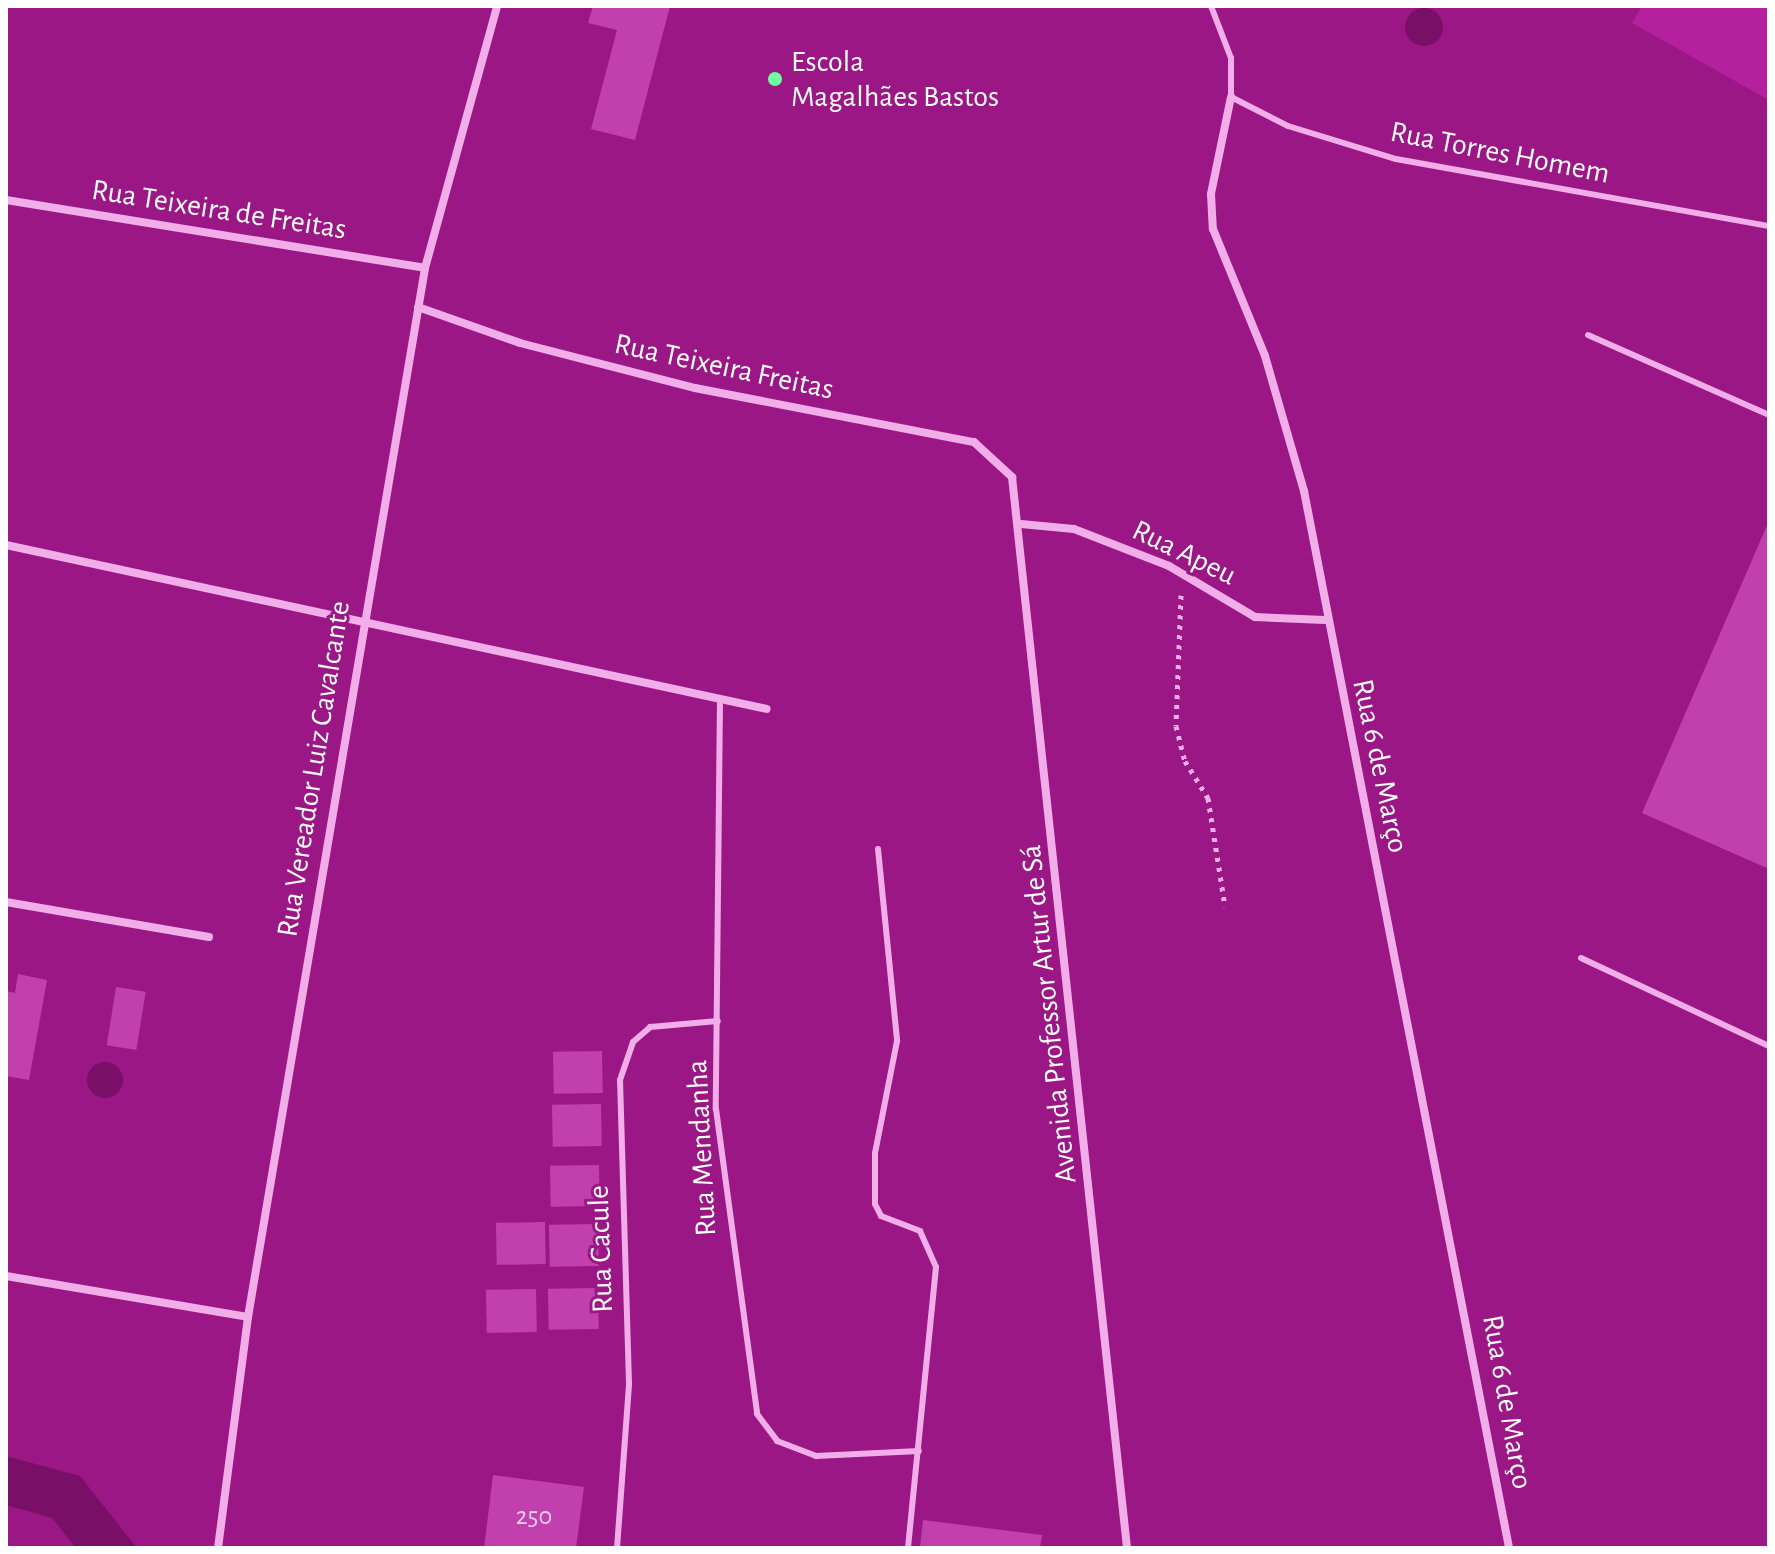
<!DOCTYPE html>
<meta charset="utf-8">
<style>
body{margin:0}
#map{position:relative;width:1775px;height:1554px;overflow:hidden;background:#9c1786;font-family:"Alegreya Sans",sans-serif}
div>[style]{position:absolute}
.green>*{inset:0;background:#b5209f}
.water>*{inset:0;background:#790f66}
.round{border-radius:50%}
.building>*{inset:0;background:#c240ae;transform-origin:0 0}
.path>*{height:5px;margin-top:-2.5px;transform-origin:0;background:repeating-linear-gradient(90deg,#f2aee8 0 4px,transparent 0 10px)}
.service>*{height:6px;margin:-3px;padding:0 3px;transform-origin:3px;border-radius:3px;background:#f2aee8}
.minor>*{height:8px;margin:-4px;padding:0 4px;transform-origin:4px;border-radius:4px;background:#f2aee8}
.dots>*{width:22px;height:22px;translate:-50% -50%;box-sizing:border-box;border:4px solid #9c1786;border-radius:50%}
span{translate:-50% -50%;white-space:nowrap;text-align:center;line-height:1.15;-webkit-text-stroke:6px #9c1786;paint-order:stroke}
.number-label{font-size:26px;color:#f0cfeb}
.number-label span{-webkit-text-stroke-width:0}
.poi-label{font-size:30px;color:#fff}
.left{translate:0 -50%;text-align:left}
.street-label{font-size:30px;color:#fff}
.frame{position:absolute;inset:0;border:8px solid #fff;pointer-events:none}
</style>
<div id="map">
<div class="green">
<div style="clip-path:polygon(1642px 6px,1769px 6px,1769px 100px,1632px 23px)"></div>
</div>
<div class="water">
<div class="round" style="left:1405px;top:8px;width:38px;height:38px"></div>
<div class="round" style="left:87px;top:1062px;width:36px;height:36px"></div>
<div style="clip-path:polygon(6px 1456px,80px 1476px,137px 1548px,76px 1548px,52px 1518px,6px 1505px)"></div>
</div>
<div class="building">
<div style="clip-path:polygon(593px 6px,670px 6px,635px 140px,591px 129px,617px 30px,588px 23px)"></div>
<div style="clip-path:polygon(1769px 521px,1769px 869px,1642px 813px)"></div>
<div style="clip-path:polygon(18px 974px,47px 980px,29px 1080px,6px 1076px,6px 991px,15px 993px)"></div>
<div style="left:116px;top:987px;width:30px;height:59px;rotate:9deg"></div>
<div style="left:602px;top:1051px;width:42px;height:49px;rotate:89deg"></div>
<div style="left:601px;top:1104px;width:42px;height:49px;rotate:89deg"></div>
<div style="left:599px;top:1165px;width:41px;height:49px;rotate:89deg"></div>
<div style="left:545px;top:1222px;width:42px;height:49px;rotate:89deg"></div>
<div style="left:598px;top:1224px;width:42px;height:49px;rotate:89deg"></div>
<div style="left:598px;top:1288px;width:41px;height:50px;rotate:89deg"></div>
<div style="left:536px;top:1289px;width:43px;height:50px;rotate:89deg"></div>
<div style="clip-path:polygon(493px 1475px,584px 1487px,576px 1548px,484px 1548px)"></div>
<div style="clip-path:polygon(923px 1520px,1042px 1535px,1040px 1548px,920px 1548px)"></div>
</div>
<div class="path">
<div style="left:1181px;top:595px;width:131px;rotate:92.2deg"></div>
<div style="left:1176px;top:726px;width:36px;rotate:76deg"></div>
<div style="left:1185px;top:761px;width:44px;rotate:58.1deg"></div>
<div style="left:1208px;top:798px;width:110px;rotate:81.1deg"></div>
</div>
<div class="service">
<div style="left:1211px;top:6px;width:56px;rotate:69deg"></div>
<div style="left:1231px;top:58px;width:39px;rotate:90deg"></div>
<div style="left:1231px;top:97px;width:64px;rotate:27deg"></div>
<div style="left:1288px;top:126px;width:113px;rotate:17deg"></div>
<div style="left:1396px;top:159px;width:379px;rotate:10.2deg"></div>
<div style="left:1588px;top:335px;width:198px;rotate:23.8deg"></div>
<div style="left:720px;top:699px;width:410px;rotate:90.6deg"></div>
<div style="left:716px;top:1109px;width:308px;rotate:82.3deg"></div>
<div style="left:757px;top:1414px;width:34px;rotate:53deg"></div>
<div style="left:777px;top:1441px;width:42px;rotate:21deg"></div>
<div style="left:816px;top:1456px;width:103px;rotate:-2.8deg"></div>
<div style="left:878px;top:849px;width:193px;rotate:84.3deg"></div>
<div style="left:897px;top:1041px;width:114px;rotate:101.1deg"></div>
<div style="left:875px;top:1153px;width:51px;rotate:90deg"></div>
<div style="left:875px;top:1204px;width:13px;rotate:63deg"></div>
<div style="left:881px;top:1216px;width:42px;rotate:21deg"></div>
<div style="left:920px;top:1231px;width:39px;rotate:66deg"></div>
<div style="left:936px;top:1267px;width:282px;rotate:95.7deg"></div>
<div style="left:1581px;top:958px;width:208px;rotate:25.1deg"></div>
<div style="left:617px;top:1548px;width:165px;rotate:-85.8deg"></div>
<div style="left:629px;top:1383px;width:303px;rotate:-91.7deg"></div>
<div style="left:620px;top:1080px;width:40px;rotate:-71.1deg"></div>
<div style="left:633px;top:1042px;width:23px;rotate:-41deg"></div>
<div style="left:650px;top:1027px;width:68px;rotate:-5deg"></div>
</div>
<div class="minor">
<div style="left:1231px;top:97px;width:99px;rotate:101.7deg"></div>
<div style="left:1211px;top:194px;width:35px;rotate:87deg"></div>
<div style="left:1213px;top:229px;width:137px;rotate:67.7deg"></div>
<div style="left:1265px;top:356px;width:141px;rotate:73.9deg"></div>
<div style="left:1304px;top:491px;width:1077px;rotate:79.02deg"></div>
<div style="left:6px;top:200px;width:424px;rotate:9.2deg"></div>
<div style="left:418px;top:307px;width:108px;rotate:19.4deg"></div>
<div style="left:520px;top:343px;width:181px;rotate:14.4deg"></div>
<div style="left:695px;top:388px;width:284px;rotate:11deg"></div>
<div style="left:974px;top:442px;width:52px;rotate:42.6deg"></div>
<div style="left:1012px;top:477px;width:1077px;rotate:83.87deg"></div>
<div style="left:1021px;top:524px;width:53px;rotate:5.4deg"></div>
<div style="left:1074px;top:529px;width:102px;rotate:21.3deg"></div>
<div style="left:1169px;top:566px;width:100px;rotate:30.7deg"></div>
<div style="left:1255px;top:617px;width:70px;rotate:2.5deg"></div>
<div style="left:6px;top:545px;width:778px;rotate:12.16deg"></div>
<div style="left:6px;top:902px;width:206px;rotate:9.8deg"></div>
<div style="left:6px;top:1276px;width:245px;rotate:9.6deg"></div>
<div style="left:218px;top:1548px;width:233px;rotate:-82.6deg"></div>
<div style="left:248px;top:1317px;width:1064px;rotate:-80.42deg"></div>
<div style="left:425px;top:268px;width:272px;rotate:-74.6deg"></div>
</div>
<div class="dots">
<div style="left:775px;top:79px;background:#6fff9c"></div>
</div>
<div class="number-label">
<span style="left:534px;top:1517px">250</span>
</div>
<div class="poi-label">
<span class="left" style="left:791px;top:79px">Escola<br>Magalhães Bastos</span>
</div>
<div class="street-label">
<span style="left:1500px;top:153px;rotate:11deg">Rua Torres Homem</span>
<span style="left:219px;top:210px;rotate:9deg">Rua Teixeira de Freitas</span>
<span style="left:724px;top:367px;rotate:12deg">Rua Teixeira Freitas</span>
<span style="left:1184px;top:553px;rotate:26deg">Rua Apeu</span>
<span style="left:1380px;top:766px;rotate:78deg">Rua 6 de Março</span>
<span style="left:314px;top:769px;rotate:-81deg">Rua Vereador Luiz Cavalcante</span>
<span style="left:1049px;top:1014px;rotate:-96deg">Avenida Professor Artur de Sá</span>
<span style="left:702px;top:1148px;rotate:-93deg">Rua Mendanha</span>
<span style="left:601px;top:1249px;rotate:-92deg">Rua Cacule</span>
<span style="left:1507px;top:1402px;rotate:80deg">Rua 6 de Março</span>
</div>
<div class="frame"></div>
</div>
